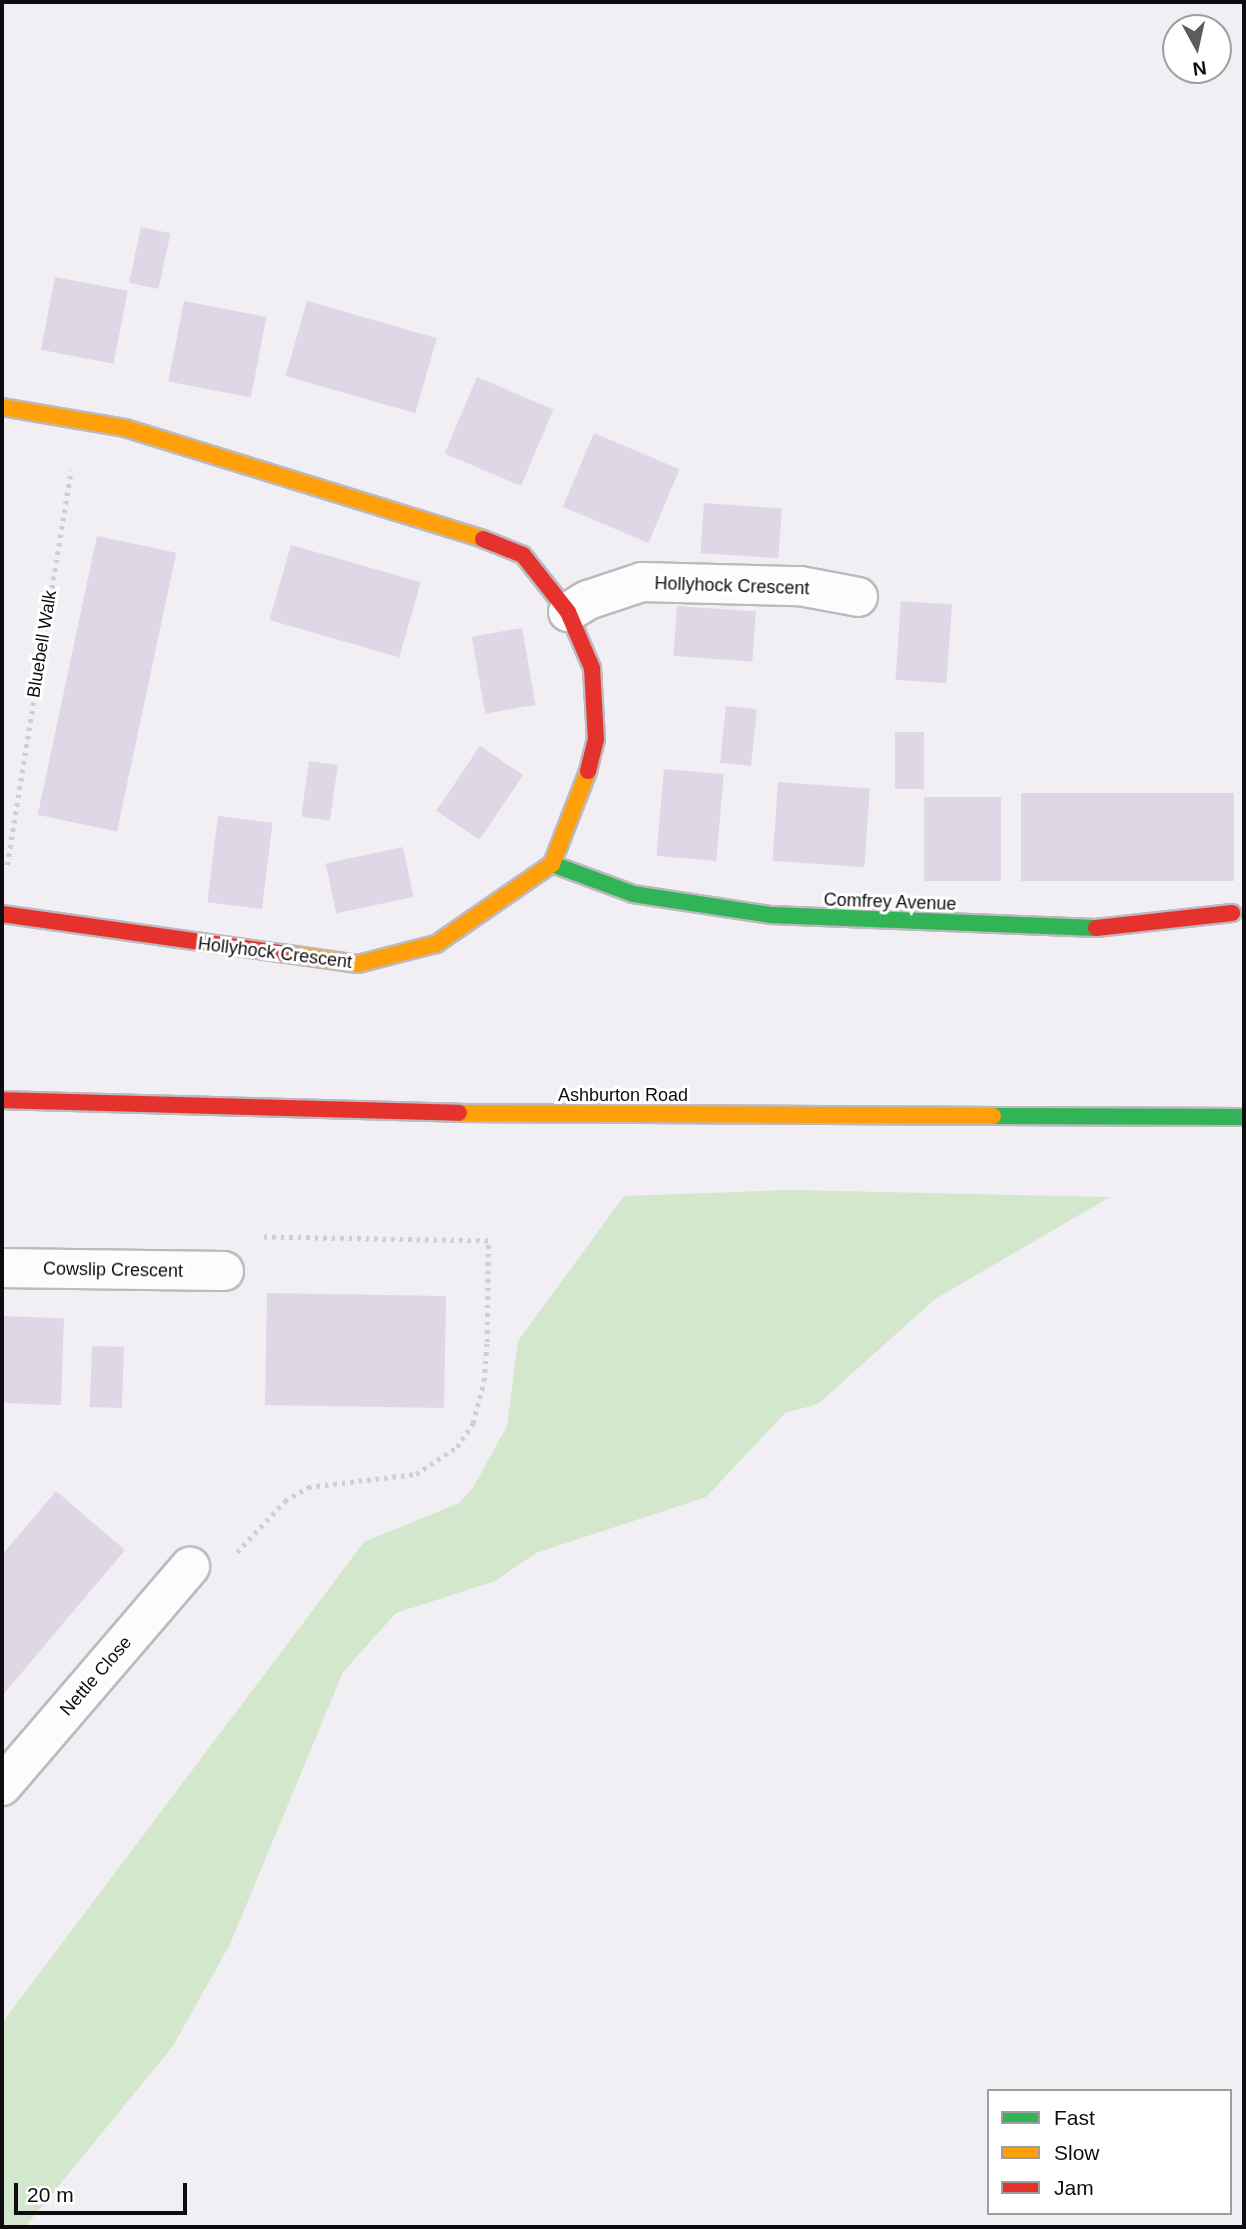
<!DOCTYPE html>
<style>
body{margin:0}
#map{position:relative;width:1246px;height:2229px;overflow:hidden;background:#f1eef4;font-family:Arial,sans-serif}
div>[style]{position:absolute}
.green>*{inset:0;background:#d3e7cc}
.building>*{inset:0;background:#ded7e6;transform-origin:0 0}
.path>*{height:4.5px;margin-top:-2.25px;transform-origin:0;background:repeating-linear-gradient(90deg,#cfced0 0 3.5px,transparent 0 8.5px)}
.roads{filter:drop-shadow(2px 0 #bcbabf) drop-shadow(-2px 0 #bcbabf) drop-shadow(0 2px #bcbabf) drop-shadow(0 -2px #bcbabf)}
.street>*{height:38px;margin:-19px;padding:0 19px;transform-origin:19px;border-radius:19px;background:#fdfcfd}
.fast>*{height:16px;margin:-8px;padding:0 8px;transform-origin:8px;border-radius:8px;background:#30b455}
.slow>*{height:16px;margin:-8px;padding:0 8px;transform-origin:8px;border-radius:8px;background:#ff9f0a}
.jam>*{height:16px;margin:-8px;padding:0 8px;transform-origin:8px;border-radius:8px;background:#e5322d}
span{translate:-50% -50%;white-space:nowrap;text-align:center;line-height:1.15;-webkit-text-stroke:6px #fff;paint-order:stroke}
.street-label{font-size:18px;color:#0e0c10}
.frame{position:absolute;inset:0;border:4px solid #0e0c10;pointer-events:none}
.legend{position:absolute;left:987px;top:2089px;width:245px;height:126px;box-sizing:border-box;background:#fff;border:2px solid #9f9e9f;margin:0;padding:9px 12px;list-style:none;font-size:21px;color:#0e0c10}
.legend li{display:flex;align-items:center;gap:14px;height:35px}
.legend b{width:35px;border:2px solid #9f9e9f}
.north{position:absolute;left:1162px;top:14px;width:70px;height:70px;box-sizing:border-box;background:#fff;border:2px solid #9f9e9f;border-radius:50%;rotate:172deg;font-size:19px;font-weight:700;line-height:28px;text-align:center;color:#0e0c10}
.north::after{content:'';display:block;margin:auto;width:24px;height:32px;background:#5d5b60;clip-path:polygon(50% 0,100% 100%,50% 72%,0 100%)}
.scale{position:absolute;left:14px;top:2183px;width:173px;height:32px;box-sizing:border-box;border:4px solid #0e0c10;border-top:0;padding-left:9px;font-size:21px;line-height:24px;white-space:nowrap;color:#0e0c10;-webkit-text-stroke:5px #fff;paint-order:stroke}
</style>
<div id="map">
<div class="green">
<div style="clip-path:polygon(791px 1190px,1110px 1197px,935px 1299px,818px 1404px,785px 1413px,706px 1497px,536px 1553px,495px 1581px,396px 1613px,343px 1672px,230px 1944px,173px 2046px,25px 2227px,2px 2227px,2px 2023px,364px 1542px,459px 1503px,473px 1488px,507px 1426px,518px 1341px,624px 1196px)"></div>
</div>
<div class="building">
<div style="left:141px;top:227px;width:30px;height:57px;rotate:12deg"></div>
<div style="left:55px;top:277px;width:74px;height:74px;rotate:11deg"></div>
<div style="left:184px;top:301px;width:84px;height:82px;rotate:11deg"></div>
<div style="left:307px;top:301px;width:135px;height:78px;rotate:16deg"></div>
<div style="left:477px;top:377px;width:83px;height:83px;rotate:23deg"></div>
<div style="left:594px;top:433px;width:93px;height:80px;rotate:23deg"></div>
<div style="left:704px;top:503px;width:78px;height:50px;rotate:4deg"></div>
<div style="left:97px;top:536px;width:81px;height:285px;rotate:12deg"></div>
<div style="left:291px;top:545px;width:135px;height:78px;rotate:16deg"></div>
<div style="left:901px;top:601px;width:51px;height:79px;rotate:4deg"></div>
<div style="left:677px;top:606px;width:79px;height:50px;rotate:4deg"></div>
<div style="left:522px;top:628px;width:78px;height:51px;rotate:80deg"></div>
<div style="left:726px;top:706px;width:31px;height:57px;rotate:6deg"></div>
<div style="left:895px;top:732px;width:29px;height:57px"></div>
<div style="left:480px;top:746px;width:52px;height:78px;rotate:34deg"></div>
<div style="left:309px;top:761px;width:29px;height:56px;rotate:8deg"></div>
<div style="left:664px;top:769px;width:60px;height:87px;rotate:5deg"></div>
<div style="left:778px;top:782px;width:92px;height:79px;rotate:4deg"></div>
<div style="left:1021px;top:793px;width:213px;height:88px"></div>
<div style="left:924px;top:797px;width:77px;height:84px"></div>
<div style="left:218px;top:816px;width:55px;height:87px;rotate:7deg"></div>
<div style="left:403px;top:847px;width:51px;height:79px;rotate:78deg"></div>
<div style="left:267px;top:1293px;width:179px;height:112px;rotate:1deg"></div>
<div style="left:2px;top:1316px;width:62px;height:87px;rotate:2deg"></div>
<div style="left:92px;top:1346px;width:32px;height:61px;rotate:2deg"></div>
<div style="clip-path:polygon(56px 1491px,125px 1550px,2px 1696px,2px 1555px)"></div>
</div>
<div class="path">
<div style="left:7px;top:865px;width:400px;rotate:-80.8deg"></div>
<div style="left:237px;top:1552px;width:70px;rotate:-46.7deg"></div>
<div style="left:285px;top:1501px;width:27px;rotate:-31deg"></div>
<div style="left:308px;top:1487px;width:109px;rotate:-6.9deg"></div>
<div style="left:416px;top:1474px;width:49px;rotate:-33.4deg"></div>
<div style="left:457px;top:1447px;width:29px;rotate:-56deg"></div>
<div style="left:473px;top:1423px;width:43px;rotate:-75.3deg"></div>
<div style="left:484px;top:1381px;width:39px;rotate:-86deg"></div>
<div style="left:487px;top:1342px;width:101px;rotate:-89.4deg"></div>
<div style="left:488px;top:1241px;width:226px;rotate:-179deg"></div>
</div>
<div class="roads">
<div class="street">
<div style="left:568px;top:612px;width:23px;rotate:-31deg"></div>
<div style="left:588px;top:600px;width:57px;rotate:-18.4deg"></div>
<div style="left:642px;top:582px;width:158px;rotate:1.5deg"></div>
<div style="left:800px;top:586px;width:59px;rotate:10.7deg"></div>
<div style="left:2px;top:1268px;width:222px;rotate:0.8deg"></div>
<div style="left:2px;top:1786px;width:289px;rotate:-49.4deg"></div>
</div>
<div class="fast">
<div style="left:552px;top:864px;width:86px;rotate:20.3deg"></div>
<div style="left:633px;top:894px;width:140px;rotate:8.7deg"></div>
<div style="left:771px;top:915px;width:325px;rotate:2.3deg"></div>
<div style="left:993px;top:1116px;width:251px;rotate:0.2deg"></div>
</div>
<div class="slow">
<div style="left:2px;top:407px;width:125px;rotate:9.7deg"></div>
<div style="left:125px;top:428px;width:375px;rotate:17.2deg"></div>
<div style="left:281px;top:953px;width:78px;rotate:8.1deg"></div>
<div style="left:358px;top:964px;width:81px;rotate:-14.4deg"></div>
<div style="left:436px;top:944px;width:141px;rotate:-34.6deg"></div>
<div style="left:552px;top:864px;width:100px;rotate:-68.8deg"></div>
<div style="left:459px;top:1113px;width:534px;rotate:0.32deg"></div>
</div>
<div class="jam">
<div style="left:483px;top:539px;width:43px;rotate:21.8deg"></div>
<div style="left:523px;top:555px;width:73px;rotate:51.7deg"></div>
<div style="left:568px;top:612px;width:61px;rotate:66.8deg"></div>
<div style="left:592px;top:668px;width:71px;rotate:86.8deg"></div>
<div style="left:596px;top:739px;width:33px;rotate:104deg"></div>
<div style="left:2px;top:914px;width:282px;rotate:8deg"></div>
<div style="left:1096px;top:928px;width:137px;rotate:-6.3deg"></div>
<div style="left:2px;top:1100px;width:457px;rotate:1.6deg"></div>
</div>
</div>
<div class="street-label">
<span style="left:732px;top:586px;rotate:2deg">Hollyhock Crescent</span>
<span style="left:42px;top:644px;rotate:-81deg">Bluebell Walk</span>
<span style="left:890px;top:902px;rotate:2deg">Comfrey Avenue</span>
<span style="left:275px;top:953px;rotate:7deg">Hollyhock Crescent</span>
<span style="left:623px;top:1095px">Ashburton Road</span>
<span style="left:113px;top:1270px;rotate:1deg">Cowslip Crescent</span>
<span style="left:96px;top:1676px;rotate:-49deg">Nettle Close</span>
</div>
<div class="frame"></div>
<ul class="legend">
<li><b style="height:9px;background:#30b455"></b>Fast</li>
<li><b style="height:9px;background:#ff9f0a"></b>Slow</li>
<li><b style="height:9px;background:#e5322d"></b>Jam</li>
</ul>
<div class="north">N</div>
<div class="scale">20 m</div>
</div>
